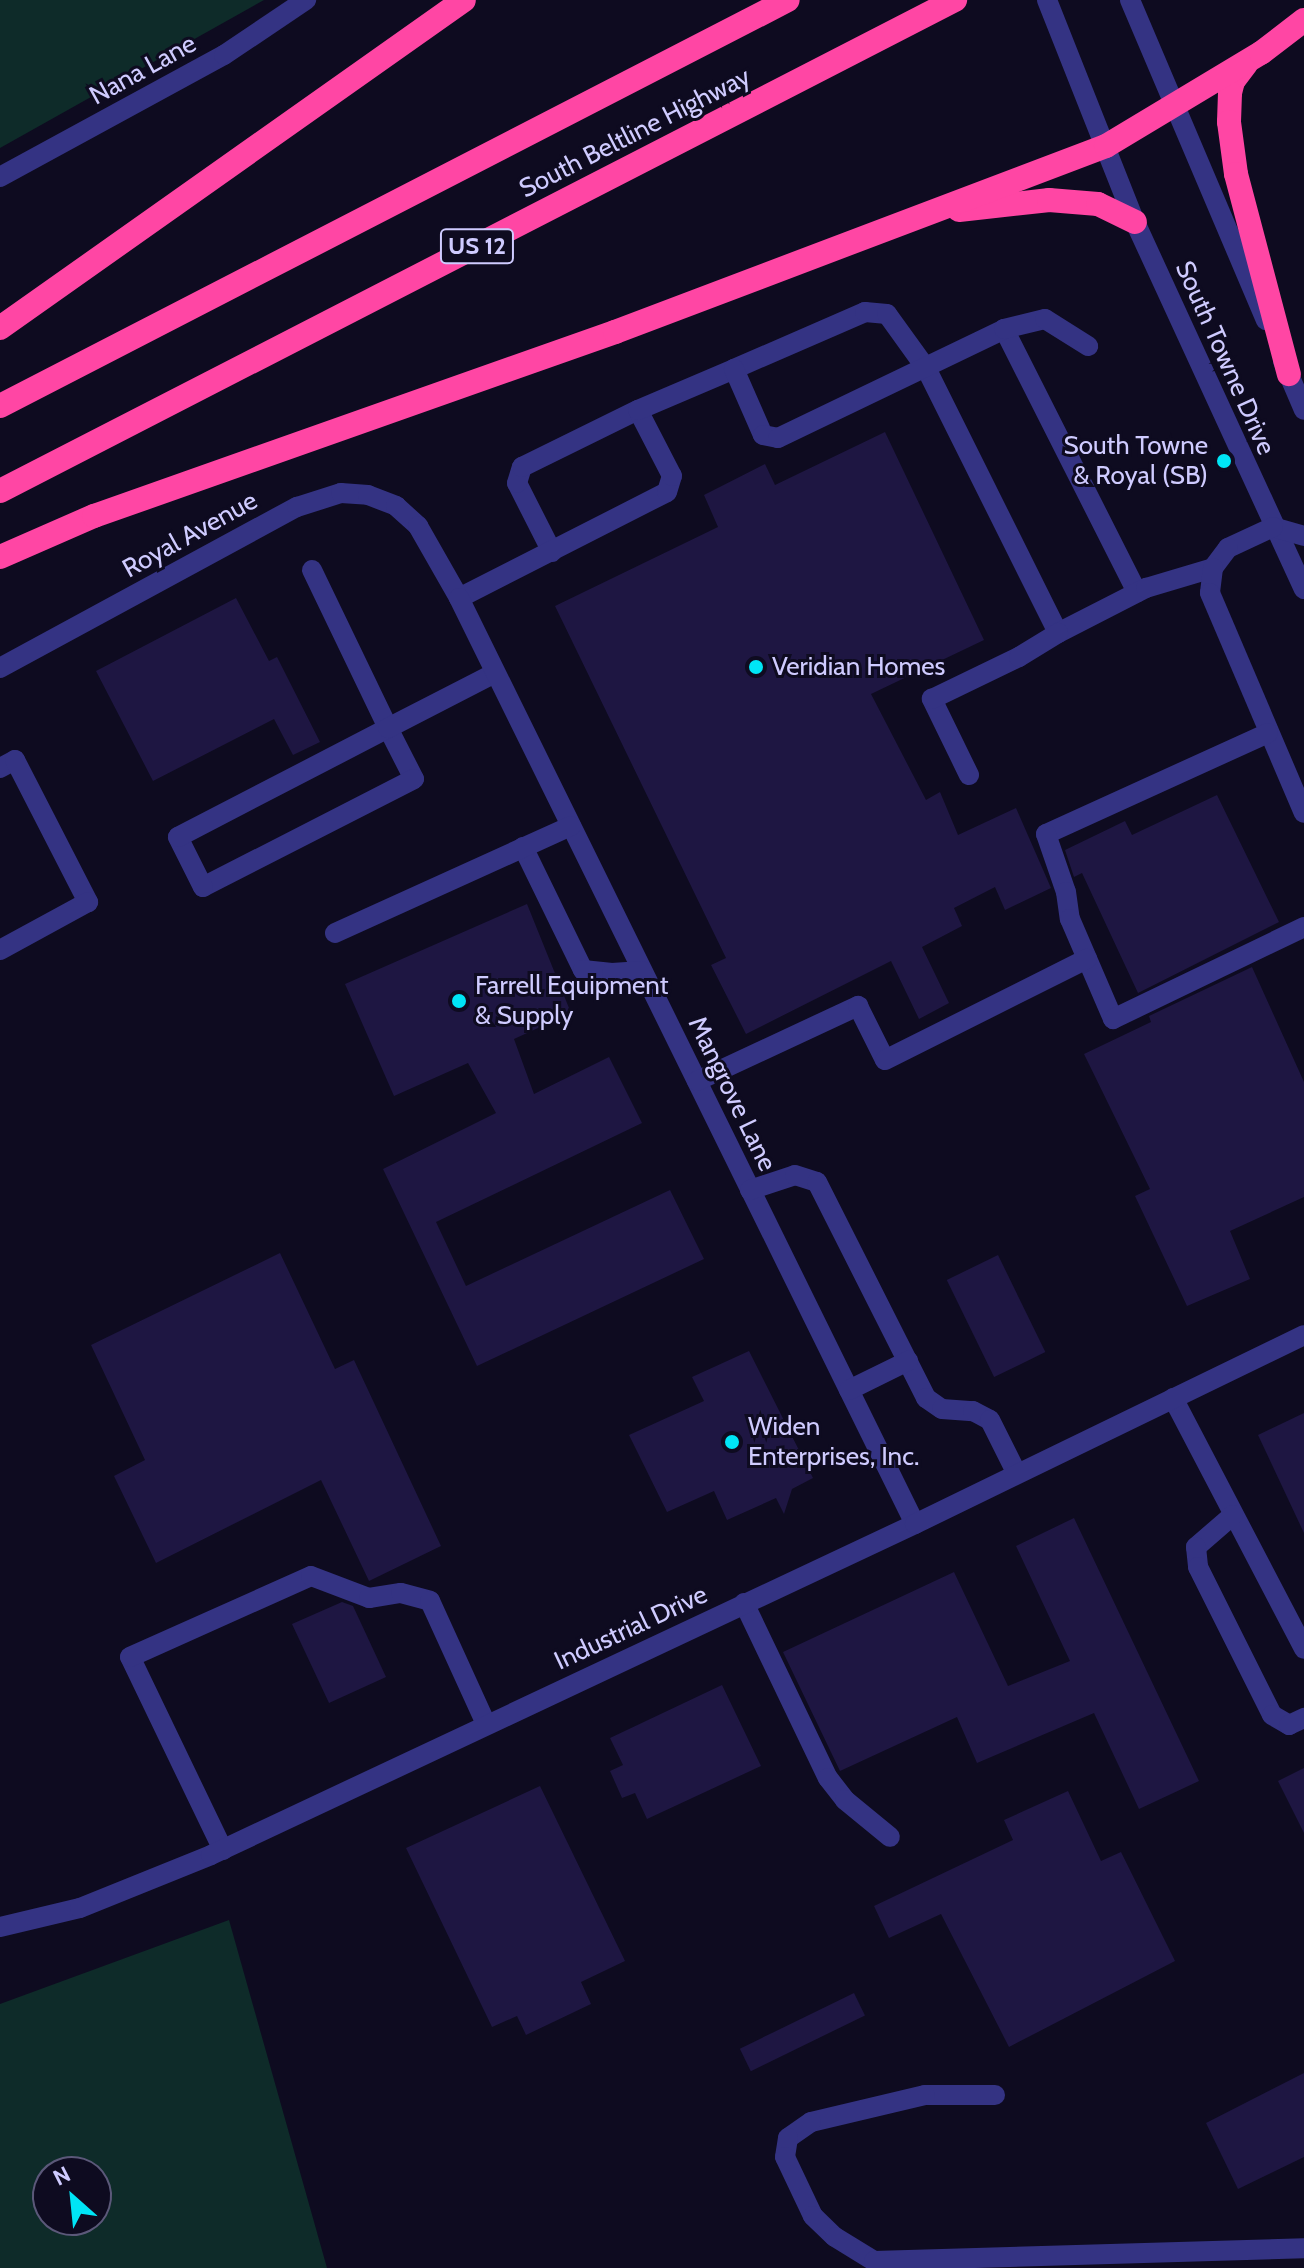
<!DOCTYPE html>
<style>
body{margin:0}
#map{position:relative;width:1304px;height:2268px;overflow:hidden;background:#0e0b20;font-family:Cabin,sans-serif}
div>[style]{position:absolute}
.green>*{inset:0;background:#0e2b29}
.building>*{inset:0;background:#1e1642;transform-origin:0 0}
.minor>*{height:20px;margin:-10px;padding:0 10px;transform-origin:10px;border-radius:10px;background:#343383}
.highway>*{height:24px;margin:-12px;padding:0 12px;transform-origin:12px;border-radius:12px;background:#ff46a4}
.dots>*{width:22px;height:22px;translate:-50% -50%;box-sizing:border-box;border:4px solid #0e0b20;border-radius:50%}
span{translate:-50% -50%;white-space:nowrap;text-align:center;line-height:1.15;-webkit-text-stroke:6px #0e0b20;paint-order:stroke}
.shield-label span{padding:2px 6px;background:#0e0b20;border:2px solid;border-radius:6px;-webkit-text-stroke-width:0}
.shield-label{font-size:24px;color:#cfcbff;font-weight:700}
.street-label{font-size:26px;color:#cfcbff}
.poi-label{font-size:26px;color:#cfcbff}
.right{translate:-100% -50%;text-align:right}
.left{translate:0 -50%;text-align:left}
.north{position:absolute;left:32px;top:2156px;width:80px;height:80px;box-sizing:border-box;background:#0e0b20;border:2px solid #5b5879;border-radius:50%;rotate:333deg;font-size:22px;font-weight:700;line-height:32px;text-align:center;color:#cfcbff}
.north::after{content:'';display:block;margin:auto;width:28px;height:36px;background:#00e5f6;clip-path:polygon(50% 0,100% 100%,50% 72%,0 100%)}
</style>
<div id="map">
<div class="green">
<div style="clip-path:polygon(0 0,264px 0,0 148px)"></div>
<div style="clip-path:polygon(evenodd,229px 1920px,327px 2268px,0 2268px,0 2004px,229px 1920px,96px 2172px,96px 2220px,48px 2220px,48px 2172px,96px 2172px)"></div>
</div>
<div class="building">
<div style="clip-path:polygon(885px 432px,984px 640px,871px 694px,926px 800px,940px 792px,958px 835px,1016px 808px,1051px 888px,1005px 910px,995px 887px,954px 908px,962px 926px,922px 947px,949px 1003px,919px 1019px,891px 961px,746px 1034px,711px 965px,726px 958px,555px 606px,718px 527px,704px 495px,765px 464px,775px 485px)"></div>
<div style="clip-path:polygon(236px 598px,269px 661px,277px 657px,320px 742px,293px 755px,274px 719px,153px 781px,96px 671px)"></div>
<div style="clip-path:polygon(1217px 795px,1279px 922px,1138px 993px,1082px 873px,1074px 877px,1065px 850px,1125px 821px,1132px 835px)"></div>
<div style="clip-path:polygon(527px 904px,571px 1013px,514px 1039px,534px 1094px,609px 1057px,642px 1123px,436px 1222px,466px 1286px,670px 1190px,704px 1259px,477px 1366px,383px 1169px,496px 1113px,468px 1063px,394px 1096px,345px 984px)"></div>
<div style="clip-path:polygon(1252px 967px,1304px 1082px,1304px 1197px,1230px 1231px,1250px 1279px,1187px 1306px,1135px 1196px,1150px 1189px,1084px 1054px,1151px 1022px,1149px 1016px)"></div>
<div style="clip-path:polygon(280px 1253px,335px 1369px,354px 1360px,441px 1546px,369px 1581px,321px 1480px,156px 1563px,114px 1476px,145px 1460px,91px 1345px)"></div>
<div style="left:998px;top:1255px;width:108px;height:57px;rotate:64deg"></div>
<div style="clip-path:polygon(749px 1351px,813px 1478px,792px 1489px,784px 1514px,776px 1498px,727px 1520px,714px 1491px,667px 1512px,629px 1435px,704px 1401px,692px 1377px)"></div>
<div style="clip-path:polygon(1304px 1413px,1304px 1533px,1258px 1435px)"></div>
<div style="clip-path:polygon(1074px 1518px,1199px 1781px,1139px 1809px,1094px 1713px,977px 1763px,957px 1717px,840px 1771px,783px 1652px,954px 1572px,1008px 1686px,1070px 1661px,1016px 1546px)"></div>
<div style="clip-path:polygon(342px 1602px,353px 1606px,386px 1677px,329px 1703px,292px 1624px)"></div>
<div style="clip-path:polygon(722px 1685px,761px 1766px,647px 1819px,635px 1793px,622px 1798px,610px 1771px,623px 1765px,610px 1738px)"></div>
<div style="clip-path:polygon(1304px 1768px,1304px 1833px,1278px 1781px)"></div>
<div style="clip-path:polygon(540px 1786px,625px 1961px,581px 1982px,591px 2004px,526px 2035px,517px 2016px,492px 2027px,406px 1848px)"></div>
<div style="clip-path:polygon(1068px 1791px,1101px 1861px,1121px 1852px,1175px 1961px,1009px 2047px,941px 1914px,889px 1938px,874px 1906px,1013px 1840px,1004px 1820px)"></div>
<div style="left:854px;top:1993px;width:25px;height:127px;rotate:64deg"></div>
<div style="clip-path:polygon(1304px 2073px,1304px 2157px,1238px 2189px,1206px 2123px)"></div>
</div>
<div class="minor">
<div style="left:1047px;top:0;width:239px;rotate:68.4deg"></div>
<div style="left:1135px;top:222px;width:404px;rotate:65.3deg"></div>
<div style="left:1130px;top:0;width:348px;rotate:67deg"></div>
<div style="left:0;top:177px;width:255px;rotate:-28.6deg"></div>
<div style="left:224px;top:55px;width:99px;rotate:-33.9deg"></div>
<div style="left:1004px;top:329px;width:295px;rotate:63.2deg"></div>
<div style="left:1283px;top:361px;width:53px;rotate:66.8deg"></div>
<div style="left:734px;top:369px;width:143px;rotate:-23.5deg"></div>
<div style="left:865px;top:312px;width:22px;rotate:5deg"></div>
<div style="left:887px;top:314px;width:67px;rotate:54.2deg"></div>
<div style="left:926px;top:368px;width:296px;rotate:63.5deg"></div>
<div style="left:1058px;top:633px;width:99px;rotate:-27.1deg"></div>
<div style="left:1146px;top:588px;width:70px;rotate:-16.6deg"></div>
<div style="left:1304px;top:536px;width:32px;rotate:-164deg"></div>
<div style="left:1273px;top:527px;width:50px;rotate:155deg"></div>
<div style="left:1228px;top:548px;width:25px;rotate:127deg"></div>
<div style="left:1213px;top:568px;width:25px;rotate:97deg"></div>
<div style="left:1210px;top:593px;width:239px;rotate:66.9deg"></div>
<div style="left:552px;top:552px;width:77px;rotate:-116.9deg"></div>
<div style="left:517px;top:483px;width:17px;rotate:-73deg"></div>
<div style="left:522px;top:467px;width:129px;rotate:-26.2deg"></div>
<div style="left:312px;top:570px;width:175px;rotate:64.3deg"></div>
<div style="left:388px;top:728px;width:57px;rotate:63deg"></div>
<div style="left:414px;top:779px;width:237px;rotate:152.9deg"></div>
<div style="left:203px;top:887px;width:56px;rotate:-116.6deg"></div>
<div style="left:178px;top:837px;width:237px;rotate:-27.4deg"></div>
<div style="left:388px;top:728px;width:120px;rotate:-27.2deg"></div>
<div style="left:459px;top:598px;width:233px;rotate:-27deg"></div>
<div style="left:667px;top:492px;width:17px;rotate:-73deg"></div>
<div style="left:672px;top:476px;width:74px;rotate:-117.3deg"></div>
<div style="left:638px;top:410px;width:104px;rotate:-23.1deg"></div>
<div style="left:734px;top:369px;width:72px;rotate:66.3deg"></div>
<div style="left:763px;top:435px;width:15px;rotate:11deg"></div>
<div style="left:778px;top:438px;width:251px;rotate:-25.7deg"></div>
<div style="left:1004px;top:329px;width:42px;rotate:-13.7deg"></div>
<div style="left:1045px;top:319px;width:51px;rotate:32.1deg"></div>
<div style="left:0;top:668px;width:338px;rotate:-28.5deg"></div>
<div style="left:297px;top:507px;width:46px;rotate:-17.7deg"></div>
<div style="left:341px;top:493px;width:27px;rotate:4deg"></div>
<div style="left:368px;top:495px;width:30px;rotate:21deg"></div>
<div style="left:396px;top:506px;width:30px;rotate:42deg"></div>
<div style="left:418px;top:526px;width:83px;rotate:60.3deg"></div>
<div style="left:459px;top:598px;width:1032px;rotate:63.78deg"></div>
<div style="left:1268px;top:733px;width:244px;rotate:155.5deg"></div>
<div style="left:1046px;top:834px;width:61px;rotate:71deg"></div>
<div style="left:1066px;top:892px;width:27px;rotate:82deg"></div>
<div style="left:1070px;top:919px;width:109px;rotate:66.7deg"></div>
<div style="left:1113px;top:1019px;width:212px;rotate:-25.7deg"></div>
<div style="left:0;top:768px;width:17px;rotate:-28deg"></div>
<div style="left:15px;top:760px;width:160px;rotate:62.8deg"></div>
<div style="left:88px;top:902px;width:100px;rotate:151.4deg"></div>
<div style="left:969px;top:775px;width:85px;rotate:-116deg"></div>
<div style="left:932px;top:699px;width:97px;rotate:-25.8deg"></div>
<div style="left:1019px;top:657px;width:46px;rotate:-31.6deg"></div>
<div style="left:523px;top:847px;width:137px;rotate:64deg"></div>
<div style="left:583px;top:970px;width:29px;rotate:6deg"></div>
<div style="left:612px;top:973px;width:30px;rotate:-4deg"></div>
<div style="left:335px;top:933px;width:259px;rotate:-24.4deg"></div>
<div style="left:697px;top:1081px;width:178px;rotate:-25deg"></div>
<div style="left:858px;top:1006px;width:60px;rotate:63.4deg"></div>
<div style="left:885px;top:1060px;width:226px;rotate:-26.6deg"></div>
<div style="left:750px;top:1190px;width:47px;rotate:-18.4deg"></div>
<div style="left:795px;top:1175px;width:23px;rotate:18deg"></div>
<div style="left:817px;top:1182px;width:242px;rotate:63.2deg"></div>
<div style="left:926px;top:1398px;width:19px;rotate:35deg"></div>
<div style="left:942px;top:1409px;width:31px;rotate:4deg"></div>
<div style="left:973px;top:1411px;width:19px;rotate:28deg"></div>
<div style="left:990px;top:1420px;width:60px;rotate:63.4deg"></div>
<div style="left:849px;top:1390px;width:66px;rotate:-26.2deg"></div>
<div style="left:1173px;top:1398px;width:283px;rotate:62.4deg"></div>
<div style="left:1233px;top:1515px;width:49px;rotate:139.1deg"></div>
<div style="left:1196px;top:1547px;width:20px;rotate:84deg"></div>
<div style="left:1198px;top:1567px;width:165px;rotate:63.4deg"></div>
<div style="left:1272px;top:1715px;width:20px;rotate:30deg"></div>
<div style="left:1289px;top:1725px;width:17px;rotate:-25deg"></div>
<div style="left:744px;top:1603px;width:194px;rotate:64.4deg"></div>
<div style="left:828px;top:1778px;width:28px;rotate:52deg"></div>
<div style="left:845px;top:1800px;width:58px;rotate:39.4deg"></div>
<div style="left:223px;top:1850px;width:214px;rotate:-115.7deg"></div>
<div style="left:130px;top:1657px;width:198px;rotate:-24.1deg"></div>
<div style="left:311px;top:1576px;width:62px;rotate:20.8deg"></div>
<div style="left:369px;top:1598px;width:32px;rotate:-9deg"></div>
<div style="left:401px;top:1593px;width:30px;rotate:15deg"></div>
<div style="left:430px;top:1601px;width:135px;rotate:65.5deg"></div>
<div style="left:0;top:1927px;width:82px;rotate:-13.4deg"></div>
<div style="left:80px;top:1908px;width:141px;rotate:-22deg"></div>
<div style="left:211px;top:1855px;width:778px;rotate:-25.18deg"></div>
<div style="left:915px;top:1524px;width:432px;rotate:-25.9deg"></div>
<div style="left:995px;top:2095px;width:70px;rotate:180deg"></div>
<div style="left:925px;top:2095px;width:117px;rotate:166.7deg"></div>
<div style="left:811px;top:2122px;width:28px;rotate:145deg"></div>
<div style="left:788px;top:2138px;width:19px;rotate:99deg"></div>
<div style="left:785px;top:2157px;width:65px;rotate:64.6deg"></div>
<div style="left:813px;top:2216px;width:30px;rotate:44deg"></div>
<div style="left:835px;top:2237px;width:46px;rotate:31.6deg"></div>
<div style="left:874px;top:2261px;width:430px;rotate:-1.7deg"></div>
</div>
<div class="highway">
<div style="left:1246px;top:64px;width:21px;rotate:127deg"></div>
<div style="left:1233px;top:81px;width:12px;rotate:104deg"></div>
<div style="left:1230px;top:93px;width:29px;rotate:92deg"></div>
<div style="left:1229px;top:122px;width:52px;rotate:82.3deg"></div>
<div style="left:1236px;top:174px;width:207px;rotate:75.2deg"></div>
<div style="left:959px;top:210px;width:91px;rotate:-6.3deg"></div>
<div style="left:1049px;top:200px;width:49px;rotate:4.7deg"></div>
<div style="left:1098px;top:204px;width:41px;rotate:25.9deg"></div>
<div style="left:0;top:328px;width:568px;rotate:-35.26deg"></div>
<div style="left:0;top:406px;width:886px;rotate:-27.26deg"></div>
<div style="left:0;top:491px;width:1074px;rotate:-27.21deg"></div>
<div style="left:0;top:557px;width:103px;rotate:-23.6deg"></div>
<div style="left:94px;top:516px;width:553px;rotate:-19.45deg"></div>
<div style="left:615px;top:332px;width:525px;rotate:-20.75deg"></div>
<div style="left:1106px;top:146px;width:181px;rotate:-31deg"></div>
<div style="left:1261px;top:53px;width:54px;rotate:-37.5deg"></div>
</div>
<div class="dots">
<div style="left:1224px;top:461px;background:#00e5f6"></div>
<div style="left:756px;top:667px;background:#00e5f6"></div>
<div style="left:459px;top:1001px;background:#00e5f6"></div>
<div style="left:732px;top:1442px;background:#00e5f6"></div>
</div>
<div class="shield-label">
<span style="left:477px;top:246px">US 12</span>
</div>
<div class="street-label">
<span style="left:143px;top:70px;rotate:-29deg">Nana Lane</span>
<span style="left:635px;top:133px;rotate:-27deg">South Beltline Highway</span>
<span style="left:1225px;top:358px;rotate:66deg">South Towne Drive</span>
<span style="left:190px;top:535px;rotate:-29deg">Royal Avenue</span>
<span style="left:732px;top:1094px;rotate:64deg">Mangrove Lane</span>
<span style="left:631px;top:1628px;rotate:-25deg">Industrial Drive</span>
</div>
<div class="poi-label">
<span class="right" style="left:1208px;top:461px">South Towne<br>&amp; Royal (SB)</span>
<span class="left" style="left:772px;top:667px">Veridian Homes</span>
<span class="left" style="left:475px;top:1001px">Farrell Equipment<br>&amp; Supply</span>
<span class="left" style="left:748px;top:1442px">Widen<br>Enterprises, Inc.</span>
</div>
<div class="north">N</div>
</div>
